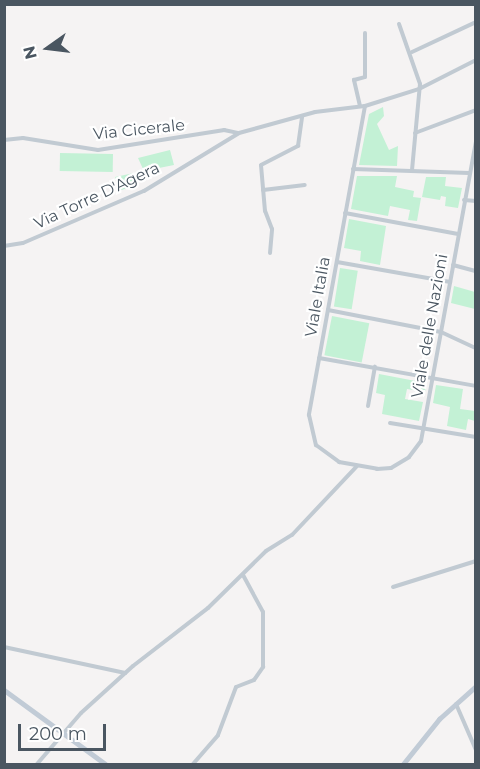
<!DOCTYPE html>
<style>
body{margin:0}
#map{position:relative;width:480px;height:769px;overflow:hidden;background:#f5f3f3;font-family:Montserrat,sans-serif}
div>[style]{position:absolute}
.green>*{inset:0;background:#c3f1d5;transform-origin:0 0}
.street>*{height:4px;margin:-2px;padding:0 2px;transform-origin:2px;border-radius:2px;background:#c1cad2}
.secondary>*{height:5px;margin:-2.5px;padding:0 2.5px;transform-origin:2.5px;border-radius:2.5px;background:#c1cbd6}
span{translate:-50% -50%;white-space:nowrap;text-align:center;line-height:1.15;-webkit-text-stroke:4.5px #fff;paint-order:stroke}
.street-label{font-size:16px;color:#4a5661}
.frame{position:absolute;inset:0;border:6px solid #4a5661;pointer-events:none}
.north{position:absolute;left:18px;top:18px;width:60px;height:60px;-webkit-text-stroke:4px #fff;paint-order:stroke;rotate:256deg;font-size:16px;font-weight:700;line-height:24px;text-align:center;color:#4a5661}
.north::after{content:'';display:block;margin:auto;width:21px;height:27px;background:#4a5661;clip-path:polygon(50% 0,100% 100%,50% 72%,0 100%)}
.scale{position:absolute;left:18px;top:724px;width:88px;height:27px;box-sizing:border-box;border:3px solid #4a5661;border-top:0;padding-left:8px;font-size:18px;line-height:21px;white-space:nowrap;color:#4a5661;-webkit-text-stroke:4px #fff;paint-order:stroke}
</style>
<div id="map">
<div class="green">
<div style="clip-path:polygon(383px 107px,384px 116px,377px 124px,389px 150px,398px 146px,397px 166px,359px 165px,369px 114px)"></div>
<div style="clip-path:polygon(170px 150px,174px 165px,144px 171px,138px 158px)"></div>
<div style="left:60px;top:153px;width:53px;height:18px;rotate:1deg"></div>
<div style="clip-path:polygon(134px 173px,137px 184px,119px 191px,115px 177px)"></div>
<div style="clip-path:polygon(357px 176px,397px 176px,395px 187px,414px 191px,413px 197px,421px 198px,417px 221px,408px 220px,410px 210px,390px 206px,388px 216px,351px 209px)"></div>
<div style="clip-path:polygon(426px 177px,446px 177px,445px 186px,462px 188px,458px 208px,445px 206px,446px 197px,441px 196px,440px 200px,422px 197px)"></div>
<div style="clip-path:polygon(349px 219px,386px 226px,380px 265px,360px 261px,361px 251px,344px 248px)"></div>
<div style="left:340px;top:268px;width:18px;height:39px;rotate:9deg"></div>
<div style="clip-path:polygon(454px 286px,475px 292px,475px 309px,451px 303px)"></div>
<div style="left:332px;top:316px;width:38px;height:40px;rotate:11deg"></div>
<div style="clip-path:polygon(379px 374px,426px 383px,425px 392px,407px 389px,405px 399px,423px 402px,419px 421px,382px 414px,385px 395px,376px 393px)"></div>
<div style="clip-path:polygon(436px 385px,463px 389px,460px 409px,475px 411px,475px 421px,468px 419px,466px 430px,447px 426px,450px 407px,433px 403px)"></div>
</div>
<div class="street">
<div style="left:399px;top:24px;width:64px;rotate:70.7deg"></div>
<div style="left:420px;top:84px;width:87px;rotate:95.3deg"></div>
<div style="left:412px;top:52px;width:71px;rotate:-25.1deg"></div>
<div style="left:360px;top:106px;width:27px;rotate:-103deg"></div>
<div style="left:354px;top:80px;width:11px;rotate:-15deg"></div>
<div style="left:365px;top:77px;width:44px;rotate:-90deg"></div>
<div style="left:365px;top:106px;width:314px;rotate:100.3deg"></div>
<div style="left:309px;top:415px;width:31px;rotate:77deg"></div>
<div style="left:316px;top:445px;width:29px;rotate:36deg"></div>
<div style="left:339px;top:462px;width:39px;rotate:10deg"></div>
<div style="left:377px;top:469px;width:14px;rotate:-4deg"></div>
<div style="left:391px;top:468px;width:21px;rotate:-31deg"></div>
<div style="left:409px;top:457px;width:20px;rotate:-53deg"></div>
<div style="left:421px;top:441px;width:306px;rotate:-79.6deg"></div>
<div style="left:415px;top:133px;width:65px;rotate:-20.7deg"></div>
<div style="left:4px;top:140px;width:19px;rotate:-6deg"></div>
<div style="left:23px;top:138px;width:76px;rotate:9.1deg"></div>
<div style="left:98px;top:150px;width:128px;rotate:-9deg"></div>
<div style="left:224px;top:130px;width:14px;rotate:12deg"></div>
<div style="left:353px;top:169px;width:116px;rotate:2deg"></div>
<div style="left:263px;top:190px;width:42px;rotate:-6.8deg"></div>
<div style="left:464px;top:200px;width:12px;rotate:5deg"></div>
<div style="left:345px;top:213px;width:115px;rotate:10.5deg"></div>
<div style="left:4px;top:246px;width:19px;rotate:-9deg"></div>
<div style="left:23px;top:243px;width:132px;rotate:-23.3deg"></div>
<div style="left:144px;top:191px;width:111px;rotate:-31.4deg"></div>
<div style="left:239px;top:133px;width:79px;rotate:-15.4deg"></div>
<div style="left:315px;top:112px;width:50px;rotate:-6.8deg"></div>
<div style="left:365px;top:106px;width:57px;rotate:-17.5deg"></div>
<div style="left:419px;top:89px;width:64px;rotate:-27deg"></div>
<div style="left:270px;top:253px;width:24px;rotate:-85deg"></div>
<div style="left:272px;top:229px;width:19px;rotate:-111deg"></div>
<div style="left:265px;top:211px;width:46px;rotate:-95deg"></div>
<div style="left:261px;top:165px;width:42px;rotate:-27.2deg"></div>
<div style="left:298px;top:146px;width:29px;rotate:-82deg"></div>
<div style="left:337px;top:262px;width:115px;rotate:10deg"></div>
<div style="left:453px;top:265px;width:24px;rotate:15deg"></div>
<div style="left:328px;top:310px;width:115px;rotate:11deg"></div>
<div style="left:441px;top:332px;width:38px;rotate:25deg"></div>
<div style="left:319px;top:358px;width:159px;rotate:10.1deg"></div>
<div style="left:368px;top:406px;width:40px;rotate:-80deg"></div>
<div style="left:390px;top:423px;width:87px;rotate:9.2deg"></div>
<div style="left:393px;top:587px;width:87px;rotate:-17.4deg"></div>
<div style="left:4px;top:647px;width:124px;rotate:12.1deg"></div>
<div style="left:456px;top:704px;width:50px;rotate:66.5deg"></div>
<div style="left:37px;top:764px;width:67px;rotate:-49.2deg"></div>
<div style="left:81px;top:713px;width:70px;rotate:-42.1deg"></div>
<div style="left:133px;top:666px;width:95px;rotate:-37.7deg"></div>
<div style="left:208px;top:608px;width:81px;rotate:-44.5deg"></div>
<div style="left:266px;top:551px;width:31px;rotate:-32deg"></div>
<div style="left:292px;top:535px;width:95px;rotate:-46.7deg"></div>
<div style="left:193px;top:764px;width:38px;rotate:-49deg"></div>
<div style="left:218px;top:735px;width:51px;rotate:-69.4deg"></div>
<div style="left:236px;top:687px;width:19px;rotate:-21deg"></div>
<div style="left:254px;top:680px;width:16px;rotate:-55deg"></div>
<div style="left:263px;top:667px;width:55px;rotate:-90deg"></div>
<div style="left:263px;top:612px;width:42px;rotate:-118.4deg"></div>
</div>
<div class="secondary">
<div style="left:4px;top:690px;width:125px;rotate:36.2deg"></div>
<div style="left:403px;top:764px;width:58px;rotate:-51.3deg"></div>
<div style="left:439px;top:719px;width:50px;rotate:-41.7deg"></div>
</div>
<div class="street-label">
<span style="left:139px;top:130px;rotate:-6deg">Via Cicerale</span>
<span style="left:97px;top:196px;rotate:-25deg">Via Torre D'Agera</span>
<span style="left:318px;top:297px;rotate:-80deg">Viale Italia</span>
<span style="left:430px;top:326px;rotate:-80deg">Viale delle Nazioni</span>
</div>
<div class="frame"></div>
<div class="north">N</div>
<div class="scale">200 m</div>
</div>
